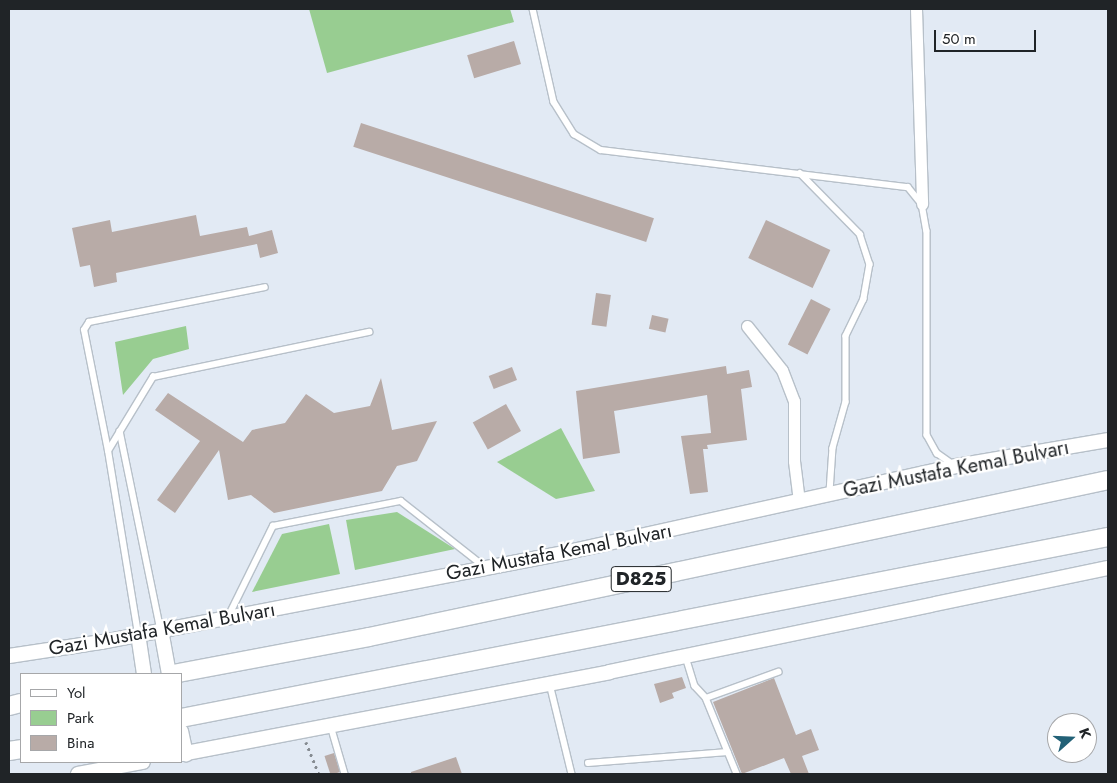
<!DOCTYPE html>
<meta charset="utf-8">
<style>
body{margin:0}
#map{position:relative;width:1117px;height:783px;overflow:hidden;background:#e2eaf4;font-family:Jost,sans-serif}
div>[style]{position:absolute}
.green>*{inset:0;background:#98cd91}
.building>*{inset:0;background:#b8aba7;transform-origin:0 0}
.path>*{height:2.5px;margin-top:-1.25px;transform-origin:0;background:repeating-linear-gradient(90deg,#868c92 0 2.5px,transparent 0 6.5px)}
.roads{filter:drop-shadow(1px 0 #b7c0c9) drop-shadow(-1px 0 #b7c0c9) drop-shadow(0 1px #b7c0c9) drop-shadow(0 -1px #b7c0c9)}
.service>*{height:5.5px;margin:-2.75px;padding:0 2.75px;transform-origin:2.75px;border-radius:2.75px;background:#fff}
.minor>*{height:11px;margin:-5.5px;padding:0 5.5px;transform-origin:5.5px;border-radius:5.5px;background:#fff}
.tertiary>*{height:14px;margin:-7px;padding:0 7px;transform-origin:7px;border-radius:7px;background:#fff}
.trunk>*{height:18px;margin:-9px;padding:0 9px;transform-origin:9px;border-radius:9px;background:#fff}
span{translate:-50% -50%;white-space:nowrap;text-align:center;line-height:1.15;-webkit-text-stroke:4.5px #fff;paint-order:stroke}
.shield-label span{padding:1px 4px;background:#fff;border:1px solid;border-radius:4px;-webkit-text-stroke-width:0}
.shield-label{font-size:19px;color:#202427;font-weight:700}
.street-label{font-size:20px;color:#202427}
.frame{position:absolute;inset:0;border:10px solid #202427;pointer-events:none}
.legend{position:absolute;left:20px;top:673px;width:162px;height:90px;box-sizing:border-box;background:#fff;border:1px solid #a6a7a9;margin:0;padding:6px 9px;list-style:none;font-size:15px;color:#202427}
.legend li{display:flex;align-items:center;gap:10px;height:25px}
.legend b{width:25px;border:1px solid #a6a7a9}
.north{position:absolute;left:1047px;top:713px;width:50px;height:50px;box-sizing:border-box;background:#fff;border:1px solid #a6a7a9;border-radius:50%;rotate:70deg;font-size:14px;font-weight:700;line-height:20px;text-align:center;color:#202427}
.north::after{content:'';display:block;margin:auto;width:18px;height:22px;background:#226177;clip-path:polygon(50% 0,100% 100%,50% 72%,0 100%)}
.scale{position:absolute;left:934px;top:30px;width:102px;height:22px;box-sizing:border-box;border:2px solid #202427;border-top:0;padding-left:6px;font-size:15px;line-height:18px;white-space:nowrap;color:#202427;-webkit-text-stroke:4px #fff;paint-order:stroke}
</style>
<div id="map">
<div class="green">
<div style="clip-path:polygon(309px 9px,510px 9px,514px 22px,327px 73px)"></div>
<div style="clip-path:polygon(186px 326px,189px 349px,153px 359px,123px 395px,115px 342px)"></div>
<div style="clip-path:polygon(561px 428px,595px 491px,556px 499px,497px 462px)"></div>
<div style="clip-path:polygon(397px 512px,455px 549px,355px 570px,346px 520px)"></div>
<div style="clip-path:polygon(329px 524px,340px 574px,252px 592px,282px 534px)"></div>
</div>
<div class="building">
<div style="left:514px;top:41px;width:24px;height:49px;rotate:73deg"></div>
<div style="left:361px;top:123px;width:308px;height:25px;rotate:18deg"></div>
<div style="clip-path:polygon(196px 215px,200px 236px,247px 227px,249px 236px,272px 230px,278px 253px,260px 258px,257px 244px,116px 273px,117px 282px,94px 287px,90px 265px,80px 267px,72px 228px,110px 220px,112px 232px)"></div>
<div style="left:766px;top:220px;width:71px;height:42px;rotate:25deg"></div>
<div style="left:596px;top:293px;width:15px;height:32px;rotate:8deg"></div>
<div style="left:811px;top:299px;width:22px;height:51px;rotate:27deg"></div>
<div style="left:652px;top:315px;width:17px;height:14px;rotate:13deg"></div>
<div style="clip-path:polygon(726px 366px,727px 374px,749px 370px,752px 387px,741px 389px,747px 440px,707px 445px,708px 449px,703px 449px,708px 492px,690px 494px,681px 436px,711px 433px,707px 395px,614px 411px,620px 453px,583px 459px,576px 391px)"></div>
<div style="left:512px;top:367px;width:14px;height:25px;rotate:69deg"></div>
<div style="clip-path:polygon(381px 378px,392px 430px,437px 421px,417px 461px,397px 466px,382px 491px,274px 513px,251px 495px,228px 500px,219px 450px,175px 513px,157px 500px,200px 441px,155px 410px,168px 393px,243px 442px,252px 430px,285px 423px,306px 394px,334px 413px,370px 406px)"></div>
<div style="left:506px;top:404px;width:31px;height:38px;rotate:61deg"></div>
<div style="clip-path:polygon(682px 677px,686px 688px,672px 693px,674px 698px,660px 703px,654px 684px)"></div>
<div style="clip-path:polygon(774px 678px,796px 735px,811px 729px,819px 750px,802px 756px,809px 774px,791px 774px,784px 758px,742px 774px,713px 702px)"></div>
<div style="left:334px;top:753px;width:20px;height:10px;rotate:72deg"></div>
<div style="clip-path:polygon(456px 757px,462px 774px,411px 774px,411px 772px)"></div>
</div>
<div class="path">
<div style="left:306px;top:742px;width:35px;rotate:68deg"></div>
</div>
<div class="roads">
<div class="service">
<div style="left:533px;top:9px;width:95px;rotate:77.3deg"></div>
<div style="left:554px;top:102px;width:38px;rotate:58deg"></div>
<div style="left:574px;top:134px;width:31px;rotate:31deg"></div>
<div style="left:601px;top:150px;width:309px;rotate:6.9deg"></div>
<div style="left:908px;top:187px;width:22px;rotate:51deg"></div>
<div style="left:922px;top:204px;width:27px;rotate:80deg"></div>
<div style="left:927px;top:231px;width:204px;rotate:90deg"></div>
<div style="left:927px;top:435px;width:21px;rotate:61deg"></div>
<div style="left:937px;top:453px;width:19px;rotate:35deg"></div>
<div style="left:800px;top:173px;width:86px;rotate:45.5deg"></div>
<div style="left:860px;top:234px;width:32px;rotate:72deg"></div>
<div style="left:870px;top:264px;width:36px;rotate:100deg"></div>
<div style="left:864px;top:299px;width:41px;rotate:115.9deg"></div>
<div style="left:846px;top:336px;width:66px;rotate:90deg"></div>
<div style="left:846px;top:402px;width:48px;rotate:105.8deg"></div>
<div style="left:833px;top:448px;width:44px;rotate:93.9deg"></div>
<div style="left:120px;top:431px;width:203px;rotate:78.4deg"></div>
<div style="left:108px;top:451px;width:87px;rotate:-58.7deg"></div>
<div style="left:153px;top:377px;width:221px;rotate:-11.8deg"></div>
<div style="left:229px;top:615px;width:99px;rotate:-63.7deg"></div>
<div style="left:273px;top:526px;width:130px;rotate:-11.1deg"></div>
<div style="left:401px;top:501px;width:105px;rotate:38.1deg"></div>
<div style="left:138px;top:634px;width:185px;rotate:-99.3deg"></div>
<div style="left:108px;top:451px;width:123px;rotate:-101.2deg"></div>
<div style="left:84px;top:330px;width:9px;rotate:-58deg"></div>
<div style="left:89px;top:322px;width:179px;rotate:-11.2deg"></div>
<div style="left:686px;top:657px;width:30px;rotate:73deg"></div>
<div style="left:695px;top:686px;width:16px;rotate:47deg"></div>
<div style="left:706px;top:698px;width:82px;rotate:67.8deg"></div>
<div style="left:550px;top:684px;width:93px;rotate:76.3deg"></div>
<div style="left:706px;top:698px;width:77px;rotate:-19.9deg"></div>
<div style="left:331px;top:726px;width:50px;rotate:73.7deg"></div>
<div style="left:588px;top:763px;width:140px;rotate:-4.5deg"></div>
</div>
<div class="minor">
<div style="left:916px;top:9px;width:195px;rotate:88.2deg"></div>
<div style="left:747px;top:326px;width:56px;rotate:51.5deg"></div>
<div style="left:782px;top:370px;width:33px;rotate:69deg"></div>
<div style="left:794px;top:401px;width:60px;rotate:90deg"></div>
<div style="left:794px;top:461px;width:40px;rotate:82.9deg"></div>
</div>
<div class="tertiary">
<div style="left:161px;top:630px;width:45px;rotate:79.7deg"></div>
<div style="left:138px;top:634px;width:40px;rotate:81.5deg"></div>
<div style="left:9px;top:656px;width:94px;rotate:-8.6deg"></div>
<div style="left:102px;top:642px;width:475px;rotate:-10.9deg"></div>
<div style="left:568px;top:552px;width:397px;rotate:-12.5deg"></div>
<div style="left:956px;top:466px;width:154px;rotate:-9.7deg"></div>
<div style="left:181px;top:731px;width:24px;rotate:78deg"></div>
<div style="left:181px;top:754px;width:436px;rotate:-10.8deg"></div>
<div style="left:609px;top:672px;width:510px;rotate:-11.77deg"></div>
<div style="left:78px;top:774px;width:66px;rotate:-10.5deg"></div>
</div>
<div class="trunk">
<div style="left:173px;top:674px;width:199px;rotate:-10.7deg"></div>
<div style="left:369px;top:637px;width:755px;rotate:-11.99deg"></div>
<div style="left:9px;top:706px;width:12px;rotate:-14deg"></div>
<div style="left:181px;top:718px;width:945px;rotate:-11.05deg"></div>
<div style="left:9px;top:751px;width:12px;rotate:-9deg"></div>
</div>
</div>
<div class="shield-label">
<span style="left:641px;top:579px">D825</span>
</div>
<div class="street-label">
<span style="left:956px;top:469px;rotate:-11deg">Gazi Mustafa Kemal Bulvarı</span>
<span style="left:559px;top:552px;rotate:-11deg">Gazi Mustafa Kemal Bulvarı</span>
<span style="left:162px;top:629px;rotate:-10deg">Gazi Mustafa Kemal Bulvarı</span>
</div>
<div class="frame"></div>
<ul class="legend">
<li><b style="height:6px;background:#fff"></b>Yol</li>
<li><b style="height:14px;background:#98cd91"></b>Park</li>
<li><b style="height:14px;background:#b8aba7"></b>Bina</li>
</ul>
<div class="north">K</div>
<div class="scale">50 m</div>
</div>
